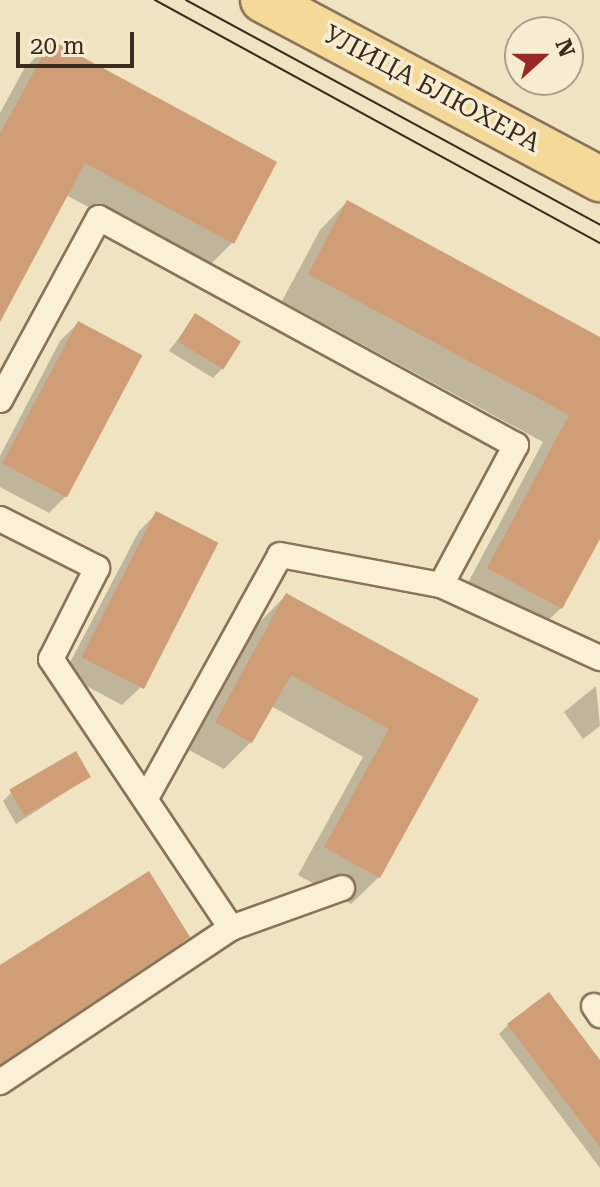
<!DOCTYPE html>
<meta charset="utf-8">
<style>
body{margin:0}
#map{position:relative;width:600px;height:1187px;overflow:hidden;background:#efe3c2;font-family:"Roboto Serif",serif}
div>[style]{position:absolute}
.shadow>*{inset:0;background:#0003}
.building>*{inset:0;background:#cf9d76;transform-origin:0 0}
.roads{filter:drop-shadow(2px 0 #8a7358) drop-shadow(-2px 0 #8a7358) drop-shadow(0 2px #8a7358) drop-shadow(0 -2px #8a7358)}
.lane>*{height:24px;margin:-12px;padding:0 12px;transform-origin:12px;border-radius:12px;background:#faf0d5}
.primary>*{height:44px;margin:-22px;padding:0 22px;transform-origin:22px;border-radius:22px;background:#f4d998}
.tram>*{height:2px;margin:-1px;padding:0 1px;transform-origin:1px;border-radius:1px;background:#392b1d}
span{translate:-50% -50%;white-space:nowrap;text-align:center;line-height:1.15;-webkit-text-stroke:7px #f6ecd2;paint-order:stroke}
.street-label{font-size:26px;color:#392b1d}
.north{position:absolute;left:504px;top:16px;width:80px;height:80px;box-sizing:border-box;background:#f6ecd2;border:2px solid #aa9f8a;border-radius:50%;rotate:69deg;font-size:22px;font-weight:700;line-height:32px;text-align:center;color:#392b1d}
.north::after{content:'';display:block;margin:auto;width:28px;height:36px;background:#9a2827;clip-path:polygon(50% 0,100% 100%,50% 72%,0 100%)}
.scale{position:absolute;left:16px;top:32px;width:118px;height:36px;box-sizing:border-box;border:4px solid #392b1d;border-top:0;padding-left:10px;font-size:24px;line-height:28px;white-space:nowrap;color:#392b1d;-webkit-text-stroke:6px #f6ecd2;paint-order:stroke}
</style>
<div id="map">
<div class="shadow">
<div style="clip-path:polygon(51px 42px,232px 243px,205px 270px,66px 195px,0 317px,0 113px,24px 69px)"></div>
<div style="clip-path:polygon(347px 202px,600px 339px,600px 535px,561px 608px,533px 635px,461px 596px,543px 442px,282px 301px,320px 230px)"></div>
<div style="clip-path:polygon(195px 316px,222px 369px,213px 378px,169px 351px)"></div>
<div style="clip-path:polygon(78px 323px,66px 496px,49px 513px,0 487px,0 456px,60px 341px)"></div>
<div style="clip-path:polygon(157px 513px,140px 688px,122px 705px,64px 674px,139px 531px)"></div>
<div style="clip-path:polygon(286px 595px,476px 700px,379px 877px,351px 904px,298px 875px,363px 757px,271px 706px,251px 742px,224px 769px,189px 750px,259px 623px)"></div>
<div style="clip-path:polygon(596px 686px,600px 726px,583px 739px,564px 712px)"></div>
<div style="clip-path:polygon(89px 777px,16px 824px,3px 801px,12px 792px)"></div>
<div style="clip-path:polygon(188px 937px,170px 954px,0 1068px,0 967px)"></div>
<div style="clip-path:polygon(508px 1025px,600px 1064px,600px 1168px,499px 1034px)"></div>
</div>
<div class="building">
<div style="clip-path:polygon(51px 40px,277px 162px,234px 244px,85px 163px,0 322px,0 134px)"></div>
<div style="clip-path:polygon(347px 200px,600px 337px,600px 539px,562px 609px,487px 568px,569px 415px,308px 274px)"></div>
<div style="left:195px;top:313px;width:54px;height:33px;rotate:32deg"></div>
<div style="left:78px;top:321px;width:73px;height:161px;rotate:28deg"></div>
<div style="left:156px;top:511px;width:70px;height:164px;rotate:27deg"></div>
<div style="clip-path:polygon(286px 593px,479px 699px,380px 878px,324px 847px,389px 729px,291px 675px,252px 743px,215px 722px)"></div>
<div style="left:76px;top:751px;width:30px;height:77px;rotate:60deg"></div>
<div style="clip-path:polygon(149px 871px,190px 937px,0 1064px,0 965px)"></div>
<div style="clip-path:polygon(549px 992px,600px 1060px,600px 1147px,507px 1024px)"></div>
</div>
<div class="roads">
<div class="lane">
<div style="left:0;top:400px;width:207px;rotate:-61.5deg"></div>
<div style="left:99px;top:218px;width:475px;rotate:28.6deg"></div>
<div style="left:516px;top:445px;width:159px;rotate:118.2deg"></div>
<div style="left:441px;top:585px;width:175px;rotate:24.7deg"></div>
<div style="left:0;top:519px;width:109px;rotate:26.8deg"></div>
<div style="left:97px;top:568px;width:102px;rotate:116.8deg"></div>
<div style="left:51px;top:659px;width:324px;rotate:56.2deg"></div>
<div style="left:231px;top:928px;width:278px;rotate:146.3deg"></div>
<div style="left:146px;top:798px;width:277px;rotate:-61.1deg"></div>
<div style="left:280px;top:555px;width:164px;rotate:10.6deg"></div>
<div style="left:231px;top:928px;width:118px;rotate:-19.8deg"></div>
<div style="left:594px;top:1006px;width:11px;rotate:56deg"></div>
</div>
<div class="primary">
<div style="left:263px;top:0;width:382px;rotate:28deg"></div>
</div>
</div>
<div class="tram">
<div style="left:155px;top:0;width:507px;rotate:28.64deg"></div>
<div style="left:186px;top:0;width:471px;rotate:28.5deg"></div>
</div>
<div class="street-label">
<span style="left:432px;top:89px;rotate:28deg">УЛИЦА БЛЮХЕРА</span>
</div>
<div class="north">N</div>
<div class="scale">20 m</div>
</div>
